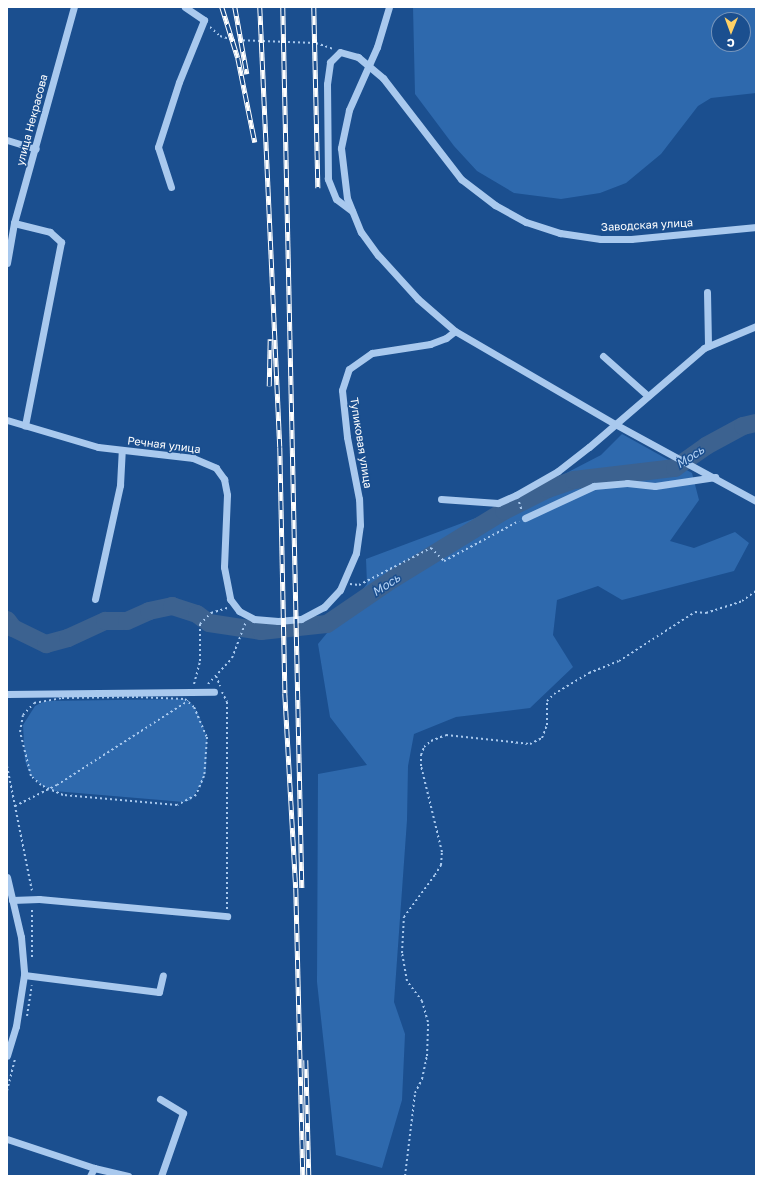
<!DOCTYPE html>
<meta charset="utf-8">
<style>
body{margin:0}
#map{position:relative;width:763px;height:1183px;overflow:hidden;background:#1b4f8f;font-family:"Golos Text",sans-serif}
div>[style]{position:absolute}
.green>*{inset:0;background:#2e69ad}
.river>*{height:18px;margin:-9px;padding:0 9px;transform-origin:9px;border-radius:9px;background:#3c6290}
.path>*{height:2px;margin-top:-1px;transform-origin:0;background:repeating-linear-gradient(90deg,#a9c9ee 0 2px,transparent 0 5px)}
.minor>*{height:7px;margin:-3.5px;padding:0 3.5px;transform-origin:3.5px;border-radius:3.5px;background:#a9c9ee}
.rail>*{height:4.5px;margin-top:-2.25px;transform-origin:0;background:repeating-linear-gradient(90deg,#1b4f8f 0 9px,#fff 0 18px);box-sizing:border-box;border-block:1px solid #fff}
span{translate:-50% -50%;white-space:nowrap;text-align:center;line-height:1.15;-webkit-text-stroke:3px #1b4f8f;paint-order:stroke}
.street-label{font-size:11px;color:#fff}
.water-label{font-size:12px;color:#b5d3f5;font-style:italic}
.frame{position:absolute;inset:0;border:8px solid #fff;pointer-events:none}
.north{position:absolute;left:711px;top:12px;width:40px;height:40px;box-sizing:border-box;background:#1b4f8f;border:1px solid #7695bc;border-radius:50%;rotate:181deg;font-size:11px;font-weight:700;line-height:16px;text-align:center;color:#fff}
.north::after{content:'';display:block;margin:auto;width:14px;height:18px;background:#ffd166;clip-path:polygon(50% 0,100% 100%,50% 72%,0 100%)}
</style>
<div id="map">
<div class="green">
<div style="clip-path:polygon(evenodd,413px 7px,756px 7px,756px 93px,711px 98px,698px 106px,661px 154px,626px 183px,600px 193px,561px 199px,514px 193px,477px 171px,454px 146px,415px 94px,413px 7px,719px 20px,743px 20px,743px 44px,719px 44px,719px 20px)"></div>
<div style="clip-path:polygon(622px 434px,692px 473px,699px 500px,670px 541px,694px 548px,735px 532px,749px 543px,734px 571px,622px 600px,598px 586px,557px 600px,553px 635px,573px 667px,530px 708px,456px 717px,414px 734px,408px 766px,407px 820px,394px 1002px,405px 1034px,402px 1100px,382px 1168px,336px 1155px,317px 982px,318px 774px,367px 765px,330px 717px,318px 644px,367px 584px,366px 559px,489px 513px,601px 455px)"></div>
<div style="clip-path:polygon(185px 699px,192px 704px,198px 713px,207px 737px,206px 771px,202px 783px,191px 800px,184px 802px,54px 791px,41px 785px,31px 776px,25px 761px,23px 725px,35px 706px,45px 701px)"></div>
</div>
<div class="river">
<div style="left:7px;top:620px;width:10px;rotate:53deg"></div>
<div style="left:13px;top:628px;width:37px;rotate:26deg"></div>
<div style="left:46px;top:644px;width:23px;rotate:-15deg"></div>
<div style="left:68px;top:638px;width:41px;rotate:-24.7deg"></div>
<div style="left:105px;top:621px;width:22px"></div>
<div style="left:127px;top:621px;width:24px;rotate:-24deg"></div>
<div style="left:149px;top:611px;width:24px;rotate:-12deg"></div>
<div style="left:172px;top:606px;width:26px;rotate:18deg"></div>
<div style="left:197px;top:614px;width:15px;rotate:37deg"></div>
<div style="left:209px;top:623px;width:53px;rotate:8.7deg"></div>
<div style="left:261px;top:631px;width:66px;rotate:-6.1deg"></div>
<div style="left:327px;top:624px;width:80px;rotate:-34.3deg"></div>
<div style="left:393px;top:579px;width:130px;rotate:-31.5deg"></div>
<div style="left:504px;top:511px;width:49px;rotate:-26.6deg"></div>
<div style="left:548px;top:489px;width:28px;rotate:-19deg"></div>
<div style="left:574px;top:480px;width:102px;rotate:-6.8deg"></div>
<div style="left:675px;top:468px;width:38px;rotate:-35deg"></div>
<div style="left:706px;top:446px;width:42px;rotate:-28.4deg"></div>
<div style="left:743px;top:426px;width:13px;rotate:-13deg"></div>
</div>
<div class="path">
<div style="left:210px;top:27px;width:13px;rotate:42deg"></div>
<div style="left:220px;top:36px;width:14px;rotate:17deg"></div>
<div style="left:233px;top:40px;width:83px;rotate:2.1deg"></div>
<div style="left:316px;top:43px;width:18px;rotate:19deg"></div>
<div style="left:519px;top:502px;width:9px;rotate:72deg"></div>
<div style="left:350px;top:584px;width:9px;rotate:6deg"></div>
<div style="left:359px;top:585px;width:81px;rotate:-27.2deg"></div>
<div style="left:431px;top:548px;width:18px;rotate:45deg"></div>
<div style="left:444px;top:561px;width:85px;rotate:-28.1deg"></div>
<div style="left:216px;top:676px;width:11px;rotate:68deg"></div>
<div style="left:194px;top:684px;width:24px;rotate:-75deg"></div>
<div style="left:200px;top:661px;width:37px;rotate:-90deg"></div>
<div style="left:200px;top:624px;width:16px;rotate:-45deg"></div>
<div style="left:211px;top:613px;width:17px;rotate:-17deg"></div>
<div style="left:208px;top:684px;width:35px;rotate:-47deg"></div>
<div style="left:232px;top:658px;width:39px;rotate:-69deg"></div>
<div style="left:222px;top:692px;width:11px;rotate:63deg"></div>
<div style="left:227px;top:702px;width:207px;rotate:90deg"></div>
<div style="left:136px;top:697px;width:49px;rotate:2.3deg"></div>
<div style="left:185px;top:699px;width:12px;rotate:42deg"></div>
<div style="left:194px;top:707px;width:33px;rotate:67deg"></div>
<div style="left:207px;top:737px;width:39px;rotate:94deg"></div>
<div style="left:204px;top:776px;width:21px;rotate:113deg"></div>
<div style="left:196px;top:795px;width:21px;rotate:152deg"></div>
<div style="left:177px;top:805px;width:114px;rotate:-175deg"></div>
<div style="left:63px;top:795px;width:24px;rotate:-156deg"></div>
<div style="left:41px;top:785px;width:13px;rotate:-138deg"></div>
<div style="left:31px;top:776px;width:45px;rotate:-104deg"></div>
<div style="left:20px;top:732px;width:17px;rotate:-80deg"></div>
<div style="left:23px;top:715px;width:16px;rotate:-47deg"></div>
<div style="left:34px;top:703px;width:28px;rotate:-10deg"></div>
<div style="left:62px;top:698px;width:74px;rotate:-0.8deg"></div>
<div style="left:7px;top:766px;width:127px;rotate:78.7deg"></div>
<div style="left:15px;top:806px;width:47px;rotate:-26.6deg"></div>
<div style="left:57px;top:785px;width:156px;rotate:-32.7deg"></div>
<div style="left:32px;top:957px;width:50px;rotate:-90deg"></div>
<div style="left:27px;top:1016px;width:31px;rotate:-81deg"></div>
<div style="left:7px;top:1091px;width:33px;rotate:-76deg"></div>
<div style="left:405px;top:1176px;width:84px;rotate:-83.1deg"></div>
<div style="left:415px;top:1093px;width:16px;rotate:-63deg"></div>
<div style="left:422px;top:1079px;width:24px;rotate:-78deg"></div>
<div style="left:427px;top:1056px;width:34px;rotate:-88deg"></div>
<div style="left:428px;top:1022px;width:22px;rotate:-106deg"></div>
<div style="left:422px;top:1001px;width:25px;rotate:-127deg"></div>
<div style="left:407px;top:981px;width:28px;rotate:-100deg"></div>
<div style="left:402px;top:953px;width:36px;rotate:-87deg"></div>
<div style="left:404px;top:917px;width:52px;rotate:-53.6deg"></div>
<div style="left:435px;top:875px;width:12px;rotate:-59deg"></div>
<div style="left:441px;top:865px;width:13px;rotate:-86deg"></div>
<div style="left:442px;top:852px;width:89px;rotate:-103.7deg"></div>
<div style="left:421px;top:766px;width:11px;rotate:-90deg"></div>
<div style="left:421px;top:755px;width:9px;rotate:-69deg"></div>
<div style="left:424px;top:747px;width:9px;rotate:-41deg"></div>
<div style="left:431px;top:741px;width:16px;rotate:-22deg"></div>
<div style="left:446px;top:735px;width:84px;rotate:6.1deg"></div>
<div style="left:530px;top:744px;width:13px;rotate:-27deg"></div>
<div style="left:542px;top:738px;width:14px;rotate:-69deg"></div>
<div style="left:547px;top:725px;width:24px;rotate:-90deg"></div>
<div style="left:547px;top:701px;width:10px;rotate:-45deg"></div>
<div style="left:554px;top:694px;width:41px;rotate:-31deg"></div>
<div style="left:589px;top:673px;width:32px;rotate:-22deg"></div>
<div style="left:619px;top:661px;width:90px;rotate:-32.8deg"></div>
<div style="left:695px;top:612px;width:11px;rotate:5deg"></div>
<div style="left:706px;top:613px;width:38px;rotate:-18deg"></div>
<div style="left:742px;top:601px;width:17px;rotate:-36deg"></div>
</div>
<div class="minor">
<div style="left:389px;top:7px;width:42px;rotate:106.7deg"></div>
<div style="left:377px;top:47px;width:69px;rotate:114deg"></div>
<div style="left:349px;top:110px;width:39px;rotate:102deg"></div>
<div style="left:341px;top:148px;width:50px;rotate:83.2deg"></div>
<div style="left:347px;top:198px;width:37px;rotate:68deg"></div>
<div style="left:361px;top:232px;width:29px;rotate:54deg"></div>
<div style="left:378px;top:255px;width:59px;rotate:47.7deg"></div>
<div style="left:418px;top:299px;width:49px;rotate:40.9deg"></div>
<div style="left:455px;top:331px;width:185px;rotate:30.2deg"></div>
<div style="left:615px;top:424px;width:161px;rotate:28.6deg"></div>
<div style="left:7px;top:140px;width:30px;rotate:17deg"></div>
<div style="left:171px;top:187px;width:42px;rotate:-108deg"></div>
<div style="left:158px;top:147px;width:68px;rotate:-72.1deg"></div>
<div style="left:179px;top:82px;width:67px;rotate:-68deg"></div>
<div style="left:204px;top:20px;width:23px;rotate:-146deg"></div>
<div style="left:352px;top:211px;width:20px;rotate:-143deg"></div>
<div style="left:336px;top:199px;width:22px;rotate:-112deg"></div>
<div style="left:328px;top:179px;width:95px;rotate:-90.6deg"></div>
<div style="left:327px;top:84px;width:22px;rotate:-82deg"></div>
<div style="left:330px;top:62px;width:14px;rotate:-45deg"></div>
<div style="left:340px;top:52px;width:19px;rotate:16deg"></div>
<div style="left:358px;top:57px;width:33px;rotate:40deg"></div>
<div style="left:383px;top:78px;width:128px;rotate:52.3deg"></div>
<div style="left:461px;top:179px;width:43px;rotate:37.4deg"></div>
<div style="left:495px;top:205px;width:35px;rotate:29deg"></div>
<div style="left:526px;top:222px;width:36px;rotate:18deg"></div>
<div style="left:560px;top:233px;width:41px;rotate:8.3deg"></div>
<div style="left:601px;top:239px;width:30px"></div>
<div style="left:631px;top:239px;width:126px;rotate:-5.5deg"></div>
<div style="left:14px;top:223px;width:37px;rotate:14deg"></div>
<div style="left:50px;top:232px;width:15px;rotate:42deg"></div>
<div style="left:61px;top:242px;width:187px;rotate:101.1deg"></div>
<div style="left:7px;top:263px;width:41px;rotate:-80.1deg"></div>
<div style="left:14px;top:223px;width:224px;rotate:-74.5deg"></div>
<div style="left:707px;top:292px;width:54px;rotate:88.9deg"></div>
<div style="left:603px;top:356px;width:60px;rotate:41.6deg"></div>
<div style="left:7px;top:420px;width:95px;rotate:16.5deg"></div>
<div style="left:98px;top:447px;width:96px;rotate:6.6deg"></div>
<div style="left:193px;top:458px;width:25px;rotate:23deg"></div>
<div style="left:216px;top:468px;width:14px;rotate:54deg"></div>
<div style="left:224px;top:479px;width:16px;rotate:79deg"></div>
<div style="left:227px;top:495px;width:72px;rotate:92.4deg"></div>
<div style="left:224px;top:567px;width:33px;rotate:79deg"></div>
<div style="left:230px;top:599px;width:15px;rotate:53deg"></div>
<div style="left:239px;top:611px;width:17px;rotate:28deg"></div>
<div style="left:254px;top:619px;width:24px;rotate:5deg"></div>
<div style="left:278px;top:621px;width:23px;rotate:-5deg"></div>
<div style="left:301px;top:619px;width:26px;rotate:-28deg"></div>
<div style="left:324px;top:607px;width:23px;rotate:-47deg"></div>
<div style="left:340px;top:590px;width:40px;rotate:-66.6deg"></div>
<div style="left:356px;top:553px;width:28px;rotate:-82deg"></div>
<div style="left:360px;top:525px;width:26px;rotate:-92deg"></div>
<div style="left:359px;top:499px;width:63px;rotate:-101deg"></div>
<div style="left:347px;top:437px;width:47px;rotate:-96.1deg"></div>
<div style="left:342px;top:390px;width:22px;rotate:-72deg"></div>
<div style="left:349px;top:369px;width:28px;rotate:-35deg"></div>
<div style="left:372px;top:353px;width:59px;rotate:-8.8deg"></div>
<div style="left:430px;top:344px;width:17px;rotate:-21deg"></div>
<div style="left:446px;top:338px;width:11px;rotate:-38deg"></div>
<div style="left:441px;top:499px;width:57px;rotate:4deg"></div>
<div style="left:498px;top:503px;width:20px;rotate:-24deg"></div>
<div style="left:516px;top:495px;width:48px;rotate:-29.7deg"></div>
<div style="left:558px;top:471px;width:39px;rotate:-38deg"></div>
<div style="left:589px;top:447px;width:152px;rotate:-40.7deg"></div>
<div style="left:704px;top:348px;width:56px;rotate:-22.9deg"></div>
<div style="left:525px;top:518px;width:76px;rotate:-24.9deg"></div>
<div style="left:594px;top:486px;width:33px;rotate:-5deg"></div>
<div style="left:627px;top:483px;width:28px;rotate:6deg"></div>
<div style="left:655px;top:486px;width:61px;rotate:-8.5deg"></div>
<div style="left:95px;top:599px;width:117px;rotate:-77.6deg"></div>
<div style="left:120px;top:485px;width:33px;rotate:-87deg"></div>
<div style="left:7px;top:694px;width:207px;rotate:-0.6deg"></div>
<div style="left:7px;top:877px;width:62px;rotate:76.9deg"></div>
<div style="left:21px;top:937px;width:38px;rotate:85deg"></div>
<div style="left:24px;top:975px;width:52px;rotate:98.9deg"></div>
<div style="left:16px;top:1026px;width:31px;rotate:107deg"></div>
<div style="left:12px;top:900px;width:27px;rotate:-2deg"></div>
<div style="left:39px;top:899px;width:189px;rotate:5.2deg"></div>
<div style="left:24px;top:975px;width:136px;rotate:7.2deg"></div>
<div style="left:159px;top:992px;width:17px;rotate:-77deg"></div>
<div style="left:160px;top:1099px;width:27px;rotate:31deg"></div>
<div style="left:183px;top:1113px;width:67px;rotate:109.2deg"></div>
<div style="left:7px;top:1139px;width:92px;rotate:18.4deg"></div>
<div style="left:94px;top:1168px;width:35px;rotate:13deg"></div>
<div style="left:90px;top:1176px;width:9px;rotate:-63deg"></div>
</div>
<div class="rail">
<div style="left:222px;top:7px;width:53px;rotate:72.6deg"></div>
<div style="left:238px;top:58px;width:86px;rotate:78.6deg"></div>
<div style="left:235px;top:7px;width:68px;rotate:79.8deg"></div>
<div style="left:260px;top:7px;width:440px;rotate:87.4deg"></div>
<div style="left:280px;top:447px;width:246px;rotate:88.8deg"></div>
<div style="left:285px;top:693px;width:195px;rotate:86.8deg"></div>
<div style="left:296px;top:888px;width:288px;rotate:88.6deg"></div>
<div style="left:283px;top:7px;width:881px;rotate:88.76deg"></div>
<div style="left:314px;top:7px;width:181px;rotate:88.7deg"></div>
<div style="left:269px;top:386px;width:47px;rotate:-88.8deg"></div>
<div style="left:306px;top:1060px;width:116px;rotate:88.5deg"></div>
</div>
<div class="street-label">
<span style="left:32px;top:120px;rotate:-75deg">улица Некрасова</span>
<span style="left:647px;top:225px;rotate:-3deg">Заводская улица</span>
<span style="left:361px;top:443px;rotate:81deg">Тупиковая улица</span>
<span style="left:164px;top:445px;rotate:7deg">Речная улица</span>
</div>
<div class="water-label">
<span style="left:690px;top:457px;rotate:-33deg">Мось</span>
<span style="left:386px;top:585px;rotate:-33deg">Мось</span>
</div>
<div class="frame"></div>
<div class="north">С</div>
</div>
